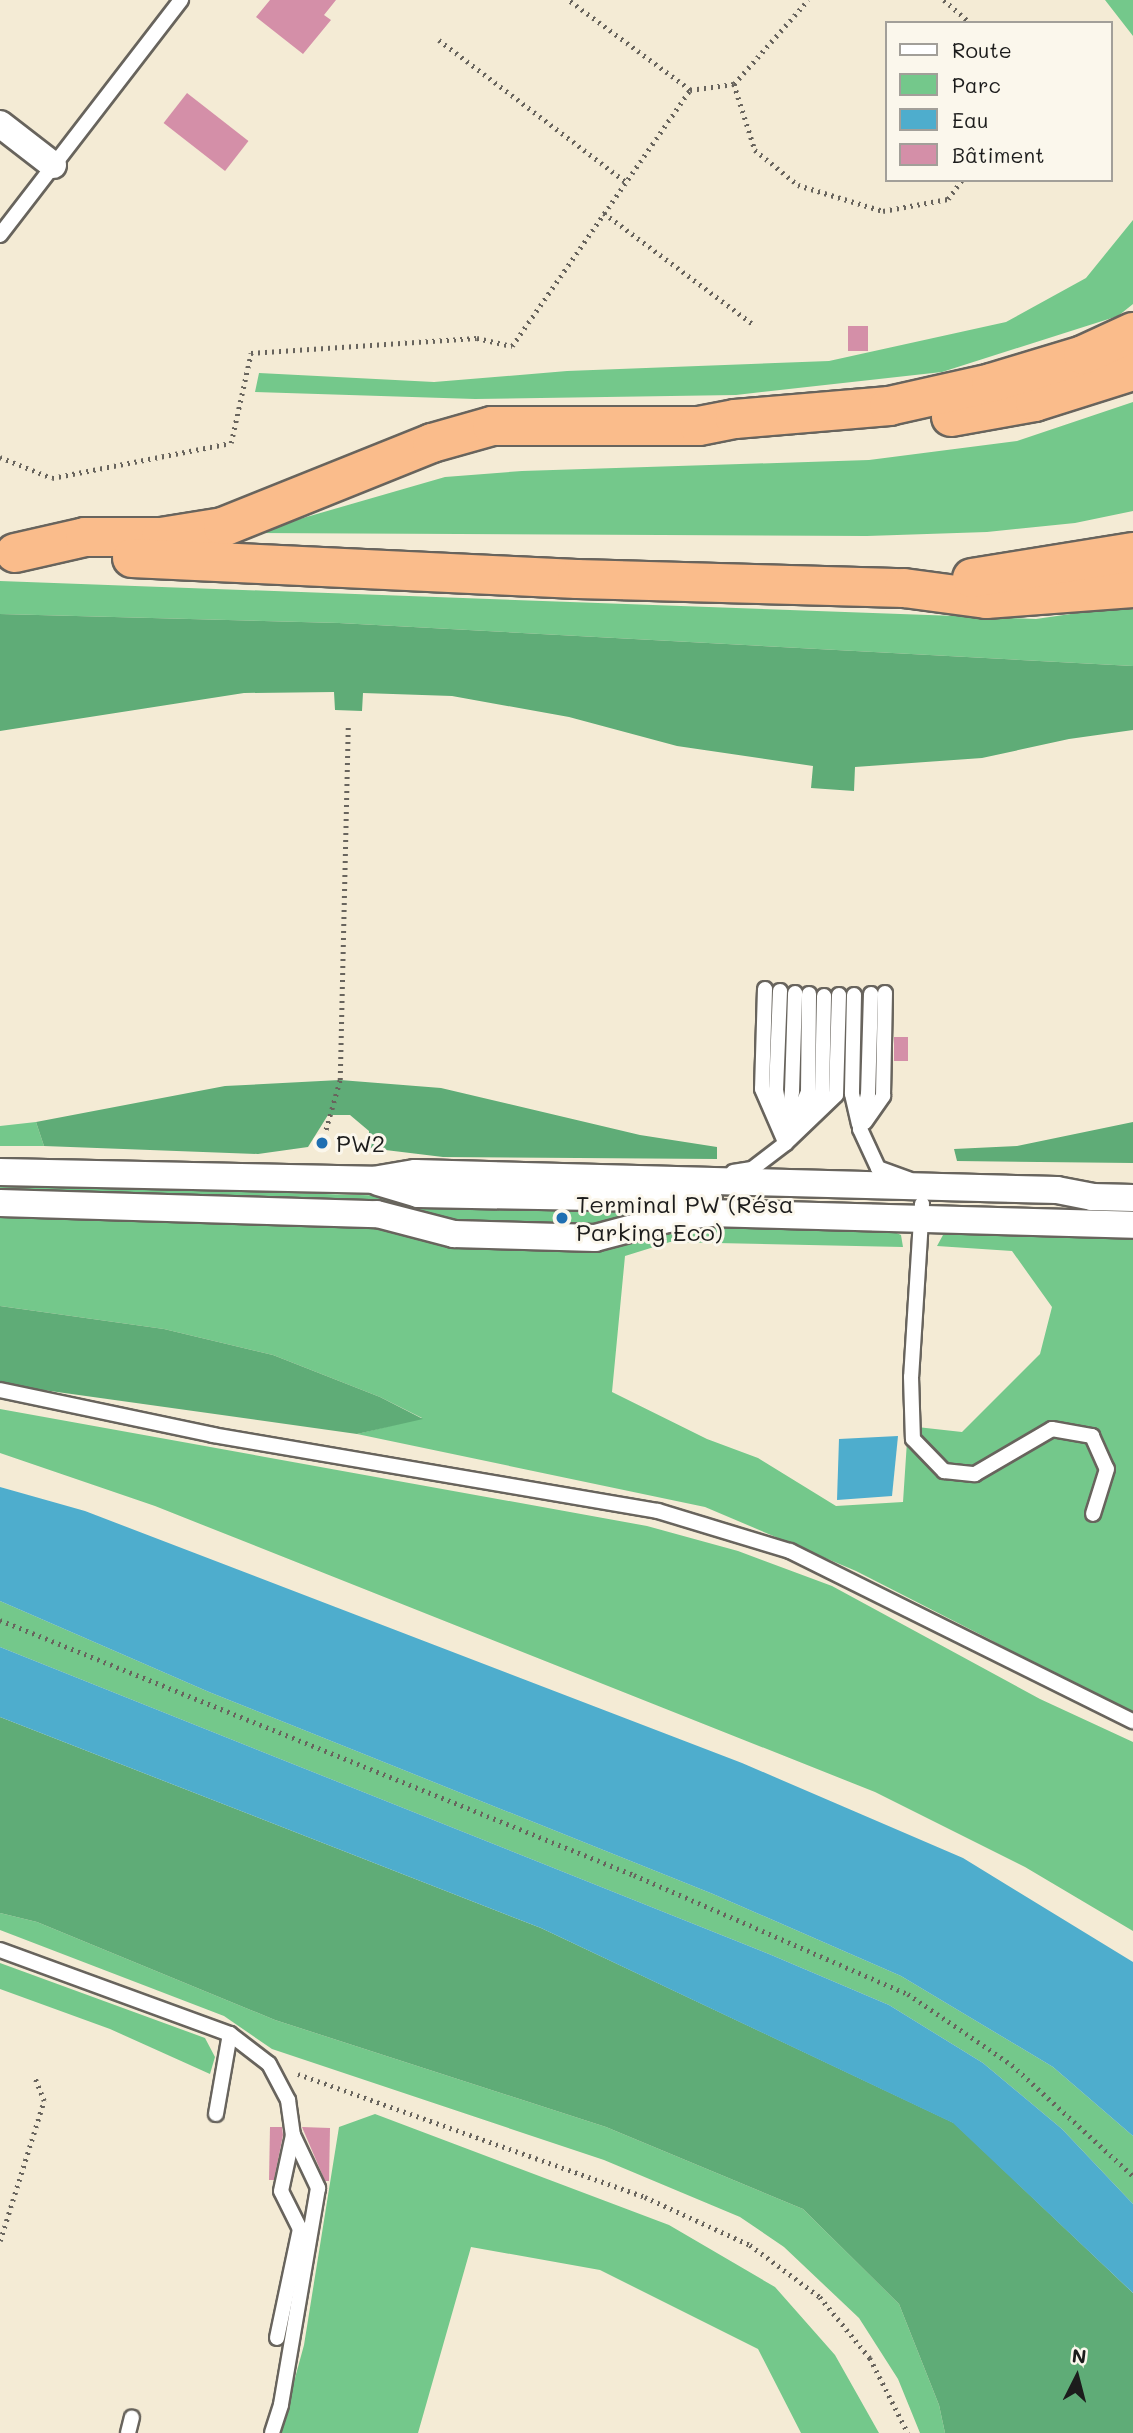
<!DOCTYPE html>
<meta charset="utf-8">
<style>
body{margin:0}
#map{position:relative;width:1133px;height:2433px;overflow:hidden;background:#f4ebd5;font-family:Mali,sans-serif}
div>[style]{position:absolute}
.green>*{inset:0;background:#74c88b}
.forest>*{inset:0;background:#5fac77}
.water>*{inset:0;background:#4eadcd}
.building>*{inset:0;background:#d48fa8;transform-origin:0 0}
.path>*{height:4.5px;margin-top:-2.25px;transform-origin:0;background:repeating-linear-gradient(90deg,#68645d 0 2px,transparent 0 7px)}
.roads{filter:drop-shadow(2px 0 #68645d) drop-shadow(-2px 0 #68645d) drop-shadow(0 2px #68645d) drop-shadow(0 -2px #68645d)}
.lane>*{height:14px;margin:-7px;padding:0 7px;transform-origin:7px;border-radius:7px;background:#fff}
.street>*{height:26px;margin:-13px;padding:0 13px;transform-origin:13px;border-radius:13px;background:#fff}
.highway>*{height:38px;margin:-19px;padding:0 19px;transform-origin:19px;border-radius:19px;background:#fabc8b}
.dots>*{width:19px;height:19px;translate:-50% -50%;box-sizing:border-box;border:4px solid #fbf7ec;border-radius:50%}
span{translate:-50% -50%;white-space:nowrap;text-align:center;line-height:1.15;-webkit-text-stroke:6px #fbf7ec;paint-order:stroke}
.poi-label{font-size:24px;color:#1c1c1c}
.left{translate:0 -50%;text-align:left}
.legend{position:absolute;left:885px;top:21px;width:228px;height:161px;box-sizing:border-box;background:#fbf7ec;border:2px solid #a29f99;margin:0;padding:9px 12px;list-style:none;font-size:21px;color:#1c1c1c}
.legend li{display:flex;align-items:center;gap:14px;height:35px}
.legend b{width:35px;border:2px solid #a29f99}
.north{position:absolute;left:1042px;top:2342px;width:70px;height:70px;-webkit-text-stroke:5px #fbf7ec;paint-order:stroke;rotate:6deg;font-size:19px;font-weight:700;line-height:28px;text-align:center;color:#1c1c1c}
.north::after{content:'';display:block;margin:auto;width:24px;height:32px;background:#1c1c1c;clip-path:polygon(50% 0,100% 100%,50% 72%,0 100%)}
</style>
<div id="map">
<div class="green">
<div style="clip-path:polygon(1105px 0,1133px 0,1133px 37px,1133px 36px)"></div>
<div style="clip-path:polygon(1133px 220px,1133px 304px,1118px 316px,942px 372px,736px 395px,475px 399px,255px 392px,259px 373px,434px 382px,567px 371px,829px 361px,1006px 322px,1086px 278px)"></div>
<div style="clip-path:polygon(1133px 402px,1133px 511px,1075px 523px,987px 532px,867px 536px,251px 533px,445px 477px,522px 471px,869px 460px,1017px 441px)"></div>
<div style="clip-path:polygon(0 581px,1036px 619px,1133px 605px,1133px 666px,339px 623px,0 614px)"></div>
<div style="clip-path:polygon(36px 1122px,44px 1146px,0 1146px,0 1126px)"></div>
<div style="clip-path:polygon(0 1185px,686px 1204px,597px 1228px,453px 1224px,0 1195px)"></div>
<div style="clip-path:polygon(0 1212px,326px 1221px,607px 1248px,712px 1221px,885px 1228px,901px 1235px,903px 1247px,670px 1242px,625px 1256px,612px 1392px,707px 1439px,758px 1458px,836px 1506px,903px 1502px,908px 1426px,962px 1432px,1040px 1354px,1052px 1307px,1012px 1251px,937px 1246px,943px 1235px,962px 1230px,1133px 1234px,1133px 1720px,993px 1641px,856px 1571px,705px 1507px,357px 1434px,422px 1418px,380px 1397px,273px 1355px,164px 1329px,0 1306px)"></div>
<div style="clip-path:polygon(0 1409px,647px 1526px,738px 1551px,832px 1586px,1040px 1699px,1133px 1742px,1133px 1931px,1025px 1867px,875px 1792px,155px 1506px,0 1453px)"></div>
<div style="clip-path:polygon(0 1601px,209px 1692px,713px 1894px,901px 1976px,1053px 2067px,1133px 2136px,1133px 2204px,1062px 2129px,983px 2063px,889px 2005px,769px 1954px,0 1647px)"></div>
<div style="clip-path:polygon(0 1913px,37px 1922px,275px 2020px,606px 2127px,803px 2209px,899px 2304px,939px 2405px,945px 2433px,920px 2433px,898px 2379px,859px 2318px,784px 2247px,740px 2217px,604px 2160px,272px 2049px,224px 2016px,0 1930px)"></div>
<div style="clip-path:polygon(0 1963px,205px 2038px,215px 2057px,210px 2074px,110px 2029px,0 1989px)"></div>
<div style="clip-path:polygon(375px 2114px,669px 2225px,775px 2287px,835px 2355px,879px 2433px,801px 2433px,758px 2349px,600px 2270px,471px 2247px,418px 2433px,280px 2433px,304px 2345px,339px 2127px)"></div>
</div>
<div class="forest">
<div style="clip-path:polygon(0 614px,339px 623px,1133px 666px,1133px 730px,1069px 739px,982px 758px,855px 767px,854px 791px,811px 788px,813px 766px,677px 746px,569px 717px,452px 696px,363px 693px,362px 711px,335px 710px,334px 692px,244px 693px,0 731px)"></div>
<div style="clip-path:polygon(340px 1080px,441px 1088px,640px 1135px,717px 1147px,717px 1159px,443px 1157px,369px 1148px,369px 1131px,350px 1115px,328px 1115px,308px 1147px,258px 1154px,44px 1146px,36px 1122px,225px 1086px)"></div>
<div style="clip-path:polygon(1133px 1122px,1133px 1163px,957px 1161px,954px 1149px,1017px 1146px)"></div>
<div style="clip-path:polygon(0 1306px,164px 1329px,273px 1355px,380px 1397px,423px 1419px,357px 1434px,0 1384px)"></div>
<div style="clip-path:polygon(0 1717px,541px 1928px,954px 2123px,1133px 2293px,1133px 2433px,945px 2433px,939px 2405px,899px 2304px,803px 2209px,606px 2127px,275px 2020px,37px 1922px,0 1913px)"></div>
</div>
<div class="water">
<div style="clip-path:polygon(898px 1436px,892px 1496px,837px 1500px,839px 1439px)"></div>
<div style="clip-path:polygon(0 1487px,85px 1511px,742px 1763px,963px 1858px,1133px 1962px,1133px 2136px,1053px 2067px,901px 1976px,713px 1894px,209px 1692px,0 1601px)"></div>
<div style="clip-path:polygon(0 1647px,769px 1954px,889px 2005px,983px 2063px,1062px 2129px,1133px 2204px,1133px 2293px,953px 2123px,541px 1928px,0 1717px)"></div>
</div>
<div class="building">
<div style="clip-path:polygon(270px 0,336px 0,324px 15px,331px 20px,303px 54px,256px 17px)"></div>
<div style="left:187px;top:93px;width:78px;height:38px;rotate:38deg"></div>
<div style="left:848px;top:326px;width:20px;height:25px"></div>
<div style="left:894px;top:1037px;width:14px;height:24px"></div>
<div style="clip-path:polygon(270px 2127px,282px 2127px,283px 2135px,274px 2180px,269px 2180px)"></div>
<div style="clip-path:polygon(302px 2127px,330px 2128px,329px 2181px,325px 2181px)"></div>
</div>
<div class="path">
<div style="left:944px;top:0;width:35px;rotate:41deg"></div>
<div style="left:439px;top:40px;width:235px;rotate:37.2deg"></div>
<div style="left:734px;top:84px;width:69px;rotate:72.3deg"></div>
<div style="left:755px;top:150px;width:55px;rotate:39.1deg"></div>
<div style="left:798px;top:185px;width:89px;rotate:17deg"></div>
<div style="left:883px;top:211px;width:66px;rotate:-10.5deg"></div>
<div style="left:948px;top:199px;width:24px;rotate:-54deg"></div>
<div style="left:690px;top:90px;width:44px;rotate:-7.8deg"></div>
<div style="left:734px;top:84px;width:112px;rotate:-48.6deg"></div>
<div style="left:604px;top:213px;width:187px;rotate:36.7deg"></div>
<div style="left:0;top:457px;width:56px;rotate:22deg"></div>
<div style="left:52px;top:478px;width:182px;rotate:-11.1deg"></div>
<div style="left:231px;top:443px;width:92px;rotate:-77.5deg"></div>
<div style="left:251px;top:353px;width:226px;rotate:-3.8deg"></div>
<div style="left:477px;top:338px;width:36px;rotate:13deg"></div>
<div style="left:512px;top:346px;width:312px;rotate:-55.2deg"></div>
<div style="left:690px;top:90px;width:152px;rotate:-143.6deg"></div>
<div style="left:322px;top:1143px;width:66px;rotate:-74.1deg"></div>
<div style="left:340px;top:1080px;width:357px;rotate:-88.7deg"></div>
<div style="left:0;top:1620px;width:683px;rotate:21.91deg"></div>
<div style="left:634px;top:1875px;width:299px;rotate:23.5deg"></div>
<div style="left:908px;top:1994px;width:126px;rotate:34.3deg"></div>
<div style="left:1012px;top:2065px;width:164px;rotate:42.5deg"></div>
<div style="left:298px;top:2074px;width:368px;rotate:19.5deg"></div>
<div style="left:645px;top:2197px;width:115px;rotate:24.6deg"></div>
<div style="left:750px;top:2245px;width:87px;rotate:36.6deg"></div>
<div style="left:820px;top:2297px;width:79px;rotate:50.7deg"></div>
<div style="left:870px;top:2358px;width:84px;rotate:63.1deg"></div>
<div style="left:0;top:2241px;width:147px;rotate:-72.6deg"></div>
<div style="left:44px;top:2101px;width:27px;rotate:-112deg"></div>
</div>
<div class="roads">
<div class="lane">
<div style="left:0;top:235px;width:297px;rotate:-52.4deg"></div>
<div style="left:765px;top:989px;width:100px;rotate:91.7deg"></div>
<div style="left:762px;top:1089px;width:58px;rotate:66.5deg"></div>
<div style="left:780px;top:991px;width:99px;rotate:92.3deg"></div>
<div style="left:776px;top:1090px;width:27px;rotate:80deg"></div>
<div style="left:871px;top:994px;width:100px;rotate:91.7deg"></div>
<div style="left:868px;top:1094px;width:36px;rotate:103deg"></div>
<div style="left:860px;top:1129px;width:43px;rotate:65.2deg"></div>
<div style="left:878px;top:1168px;width:33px;rotate:20deg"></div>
<div style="left:854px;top:995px;width:99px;rotate:91.2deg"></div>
<div style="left:852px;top:1094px;width:31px;rotate:77deg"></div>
<div style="left:807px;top:1114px;width:26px;rotate:-54deg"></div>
<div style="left:822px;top:1093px;width:97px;rotate:-88.8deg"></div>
<div style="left:796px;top:1119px;width:30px;rotate:-66deg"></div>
<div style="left:808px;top:1092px;width:98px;rotate:-89.4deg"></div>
<div style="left:865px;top:1122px;width:32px;rotate:-55deg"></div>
<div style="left:883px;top:1096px;width:103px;rotate:-88.9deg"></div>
<div style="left:786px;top:1143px;width:69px;rotate:-43.8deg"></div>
<div style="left:836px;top:1095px;width:100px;rotate:-88.3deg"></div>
<div style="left:733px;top:1172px;width:19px;rotate:-9deg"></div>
<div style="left:752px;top:1169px;width:43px;rotate:-37.4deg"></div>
<div style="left:786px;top:1143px;width:52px;rotate:-83.4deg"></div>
<div style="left:792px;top:1091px;width:98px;rotate:-88.2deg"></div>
<div style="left:922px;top:1204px;width:173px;rotate:93.6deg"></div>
<div style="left:911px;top:1377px;width:62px;rotate:88.2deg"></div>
<div style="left:913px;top:1439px;width:45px;rotate:45.9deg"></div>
<div style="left:944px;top:1471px;width:31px;rotate:6deg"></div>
<div style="left:975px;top:1474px;width:89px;rotate:-30.3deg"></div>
<div style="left:1052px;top:1429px;width:41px;rotate:9.9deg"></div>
<div style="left:1092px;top:1436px;width:36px;rotate:66deg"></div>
<div style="left:1107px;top:1469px;width:47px;rotate:107.3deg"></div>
<div style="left:0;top:1390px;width:218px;rotate:11.9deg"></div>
<div style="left:213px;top:1435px;width:451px;rotate:9.7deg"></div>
<div style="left:658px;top:1511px;width:138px;rotate:16.9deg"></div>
<div style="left:790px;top:1551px;width:383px;rotate:26.4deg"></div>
<div style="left:0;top:1950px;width:245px;rotate:20.1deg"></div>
<div style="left:230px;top:2034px;width:49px;rotate:37.6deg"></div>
<div style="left:269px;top:2064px;width:41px;rotate:62.2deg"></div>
<div style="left:288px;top:2100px;width:35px;rotate:82deg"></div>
<div style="left:293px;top:2135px;width:59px;rotate:64.7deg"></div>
<div style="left:318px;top:2188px;width:220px;rotate:99.7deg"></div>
<div style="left:281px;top:2405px;width:29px;rotate:108deg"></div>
<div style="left:216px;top:2114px;width:81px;rotate:-80.1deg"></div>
<div style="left:277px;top:2338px;width:111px;rotate:-78.1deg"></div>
<div style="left:300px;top:2229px;width:42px;rotate:-116.6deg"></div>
<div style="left:281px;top:2191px;width:57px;rotate:-77.9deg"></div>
<div style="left:128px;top:2433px;width:16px;rotate:-76deg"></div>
</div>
<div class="street">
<div style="left:0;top:124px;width:67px;rotate:37.7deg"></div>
<div style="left:0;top:1172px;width:373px;rotate:1.2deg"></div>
<div style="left:373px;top:1180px;width:43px;rotate:-9.5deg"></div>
<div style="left:415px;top:1173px;width:642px;rotate:1.52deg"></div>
<div style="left:1057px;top:1190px;width:36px;rotate:11deg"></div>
<div style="left:1092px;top:1197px;width:41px;rotate:1.4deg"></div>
<div style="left:378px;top:1182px;width:42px;rotate:16.7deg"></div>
<div style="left:418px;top:1194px;width:291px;rotate:1deg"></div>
<div style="left:0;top:1203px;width:377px;rotate:1.7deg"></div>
<div style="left:377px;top:1214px;width:80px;rotate:14.6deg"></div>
<div style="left:454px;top:1234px;width:141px;rotate:1.6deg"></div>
<div style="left:595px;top:1238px;width:70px;rotate:-14.8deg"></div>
<div style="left:663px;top:1220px;width:47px;rotate:-8.7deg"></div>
<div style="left:709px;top:1213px;width:424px;rotate:1.6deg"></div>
</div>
<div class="highway">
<div style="left:951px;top:417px;width:85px;rotate:-10.1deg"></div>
<div style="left:1035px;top:402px;width:103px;rotate:-17.6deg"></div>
<div style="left:15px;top:553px;width:72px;rotate:-12.9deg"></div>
<div style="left:85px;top:537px;width:76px"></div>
<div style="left:161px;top:537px;width:63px;rotate:-9.2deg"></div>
<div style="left:223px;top:527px;width:225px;rotate:-21.9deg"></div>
<div style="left:432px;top:443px;width:62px;rotate:-15.8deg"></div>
<div style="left:492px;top:426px;width:207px"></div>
<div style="left:699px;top:426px;width:37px;rotate:-11deg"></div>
<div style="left:735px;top:419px;width:155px;rotate:-4.8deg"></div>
<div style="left:889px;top:406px;width:105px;rotate:-12.7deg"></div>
<div style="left:991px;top:383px;width:96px;rotate:-16.9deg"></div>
<div style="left:1083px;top:355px;width:55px;rotate:-24.7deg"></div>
<div style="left:132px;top:558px;width:445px;rotate:2.7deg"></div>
<div style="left:577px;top:579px;width:327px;rotate:1.6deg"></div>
<div style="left:904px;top:588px;width:83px;rotate:7.6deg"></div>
<div style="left:986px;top:599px;width:147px;rotate:-4.3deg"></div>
<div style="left:972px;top:578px;width:163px;rotate:-9.2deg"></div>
</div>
</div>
<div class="dots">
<div style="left:322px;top:1143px;background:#1f6fb2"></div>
<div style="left:562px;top:1218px;background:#1f6fb2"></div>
</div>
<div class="poi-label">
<span class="left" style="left:336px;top:1143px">PW2</span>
<span class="left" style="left:576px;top:1218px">Terminal PW (Résa<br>Parking Eco)</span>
</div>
<ul class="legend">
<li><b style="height:9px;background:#fff"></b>Route</li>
<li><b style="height:19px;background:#74c88b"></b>Parc</li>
<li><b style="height:19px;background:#4eadcd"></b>Eau</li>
<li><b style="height:19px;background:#d48fa8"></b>Bâtiment</li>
</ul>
<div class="north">N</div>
</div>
